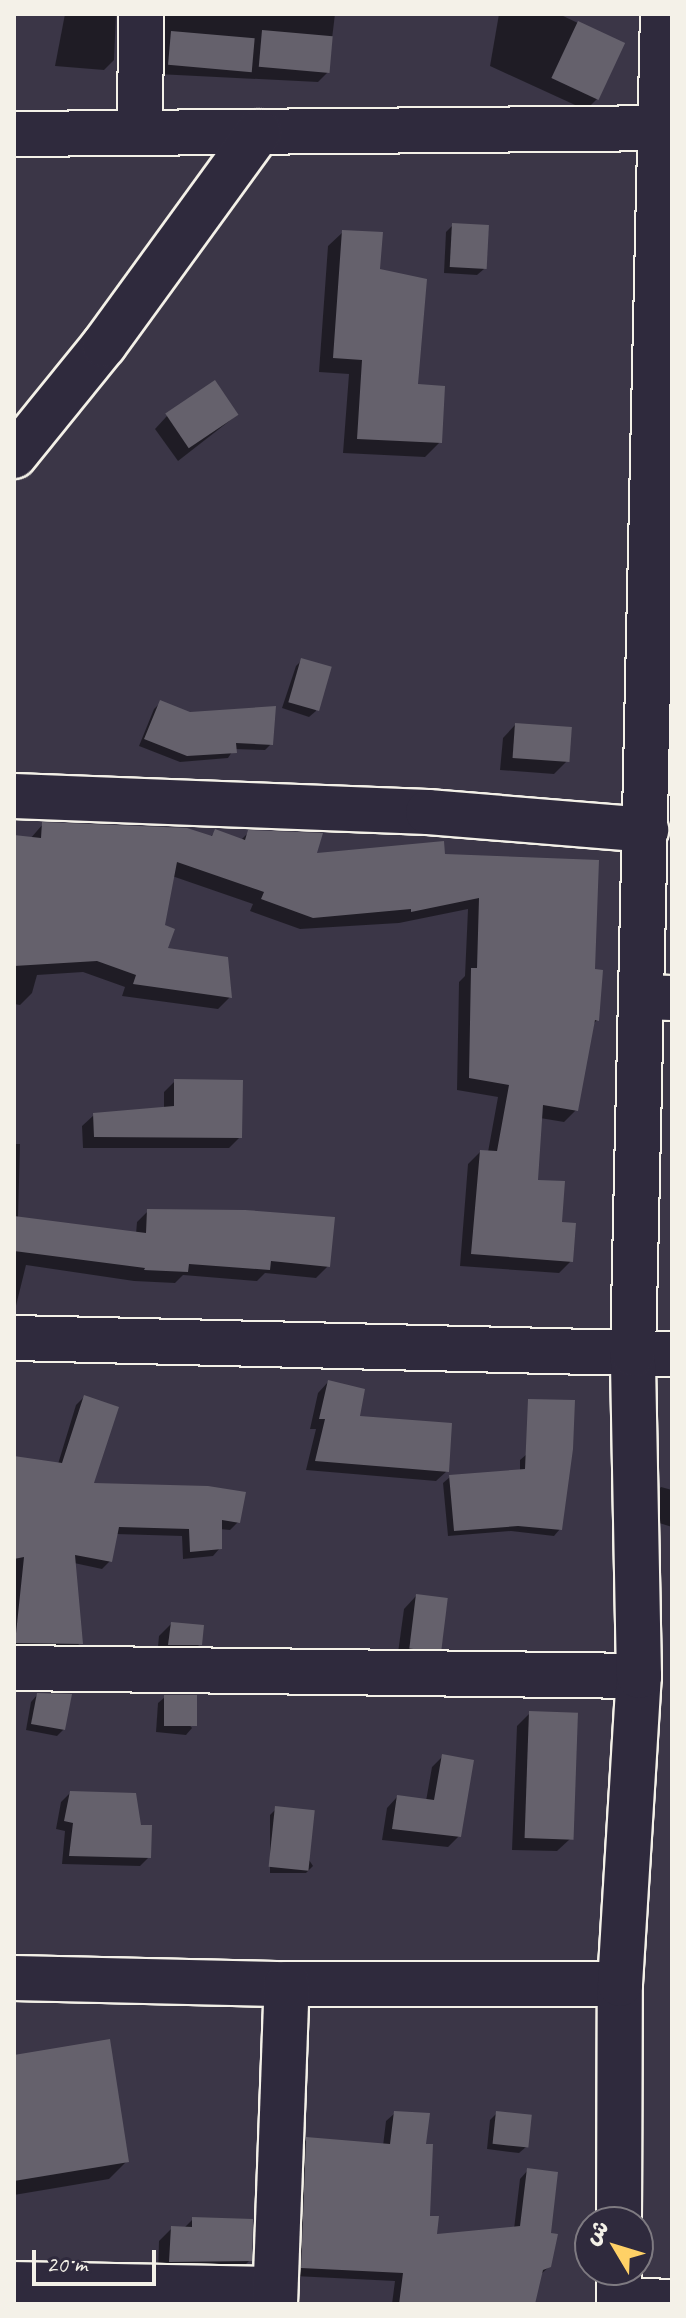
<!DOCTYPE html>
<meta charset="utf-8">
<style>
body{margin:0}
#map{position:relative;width:686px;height:2318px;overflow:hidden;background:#3b3647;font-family:Caveat,"Playpen Sans Arabic",sans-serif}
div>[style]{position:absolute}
.shadow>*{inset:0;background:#0007}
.building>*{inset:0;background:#65616c;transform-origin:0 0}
.roads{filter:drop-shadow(2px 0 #f4f1e8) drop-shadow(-2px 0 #f4f1e8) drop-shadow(0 2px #f4f1e8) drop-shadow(0 -2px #f4f1e8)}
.minor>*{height:44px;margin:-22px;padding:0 22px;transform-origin:22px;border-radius:22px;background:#2f2a3d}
.tertiary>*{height:44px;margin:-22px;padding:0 22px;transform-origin:22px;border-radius:22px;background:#2f2a3d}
span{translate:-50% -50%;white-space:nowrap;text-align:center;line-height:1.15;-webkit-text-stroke:6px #2f2a3d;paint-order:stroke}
.frame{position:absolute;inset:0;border:16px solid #f4f1e8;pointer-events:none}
.north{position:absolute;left:574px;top:2206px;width:80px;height:80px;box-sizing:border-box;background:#2f2a3d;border:2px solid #7e7a81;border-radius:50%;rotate:308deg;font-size:22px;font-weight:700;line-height:32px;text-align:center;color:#f4f1e8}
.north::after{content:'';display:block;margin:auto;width:28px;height:36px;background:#ffd166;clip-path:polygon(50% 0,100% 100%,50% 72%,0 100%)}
.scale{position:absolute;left:32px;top:2250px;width:124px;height:36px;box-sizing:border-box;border:4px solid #f4f1e8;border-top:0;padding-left:10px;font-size:24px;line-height:28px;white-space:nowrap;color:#f4f1e8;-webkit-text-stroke:6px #2f2a3d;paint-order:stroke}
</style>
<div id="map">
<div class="shadow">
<div style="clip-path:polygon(65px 14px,116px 14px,114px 60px,104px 70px,55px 66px)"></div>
<div style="clip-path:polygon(154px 14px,335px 14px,328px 72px,318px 82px,157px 74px)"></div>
<div style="clip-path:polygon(499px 14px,559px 14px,622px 44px,597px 99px,586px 110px,490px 66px)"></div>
<div style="clip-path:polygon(453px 225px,484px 269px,477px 275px,444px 273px,446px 232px)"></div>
<div style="clip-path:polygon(343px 232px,378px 271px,416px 386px,440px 442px,425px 457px,343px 453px,349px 374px,319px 372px,328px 246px)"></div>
<div style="clip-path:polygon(237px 415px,178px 461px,155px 429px,167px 416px)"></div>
<div style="clip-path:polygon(302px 660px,316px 711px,309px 717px,282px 708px,296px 666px)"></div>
<div style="clip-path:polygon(160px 703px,271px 744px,265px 750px,234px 749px,228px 758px,180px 762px,139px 746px,154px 709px)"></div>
<div style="clip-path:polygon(515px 725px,567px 761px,554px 774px,500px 770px,503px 738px)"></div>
<div style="clip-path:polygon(43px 824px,209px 838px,216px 831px,241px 840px,249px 832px,314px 855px,443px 856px,592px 971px,597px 1020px,592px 1025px,576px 1110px,564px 1122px,540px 1118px,535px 1181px,560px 1224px,571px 1261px,559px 1273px,460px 1266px,468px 1164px,480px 1152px,488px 1152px,498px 1097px,457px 1090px,459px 982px,465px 976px,468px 909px,399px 923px,300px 929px,250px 911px,253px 904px,172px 876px,162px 926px,165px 949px,230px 997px,218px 1009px,122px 996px,125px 987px,83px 972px,37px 975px,32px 993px,20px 1005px,14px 1004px,14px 837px,30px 839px)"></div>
<div style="clip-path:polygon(175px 1081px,240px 1137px,229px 1148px,83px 1148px,82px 1126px,94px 1115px,164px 1109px,164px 1092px)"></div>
<div style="clip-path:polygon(14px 1144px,20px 1144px,18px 1219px,136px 1234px,137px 1222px,148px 1211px,328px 1266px,316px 1278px,265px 1273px,257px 1281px,183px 1275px,175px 1283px,134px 1281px,26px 1265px,14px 1314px)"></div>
<div style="clip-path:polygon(328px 1382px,357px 1417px,447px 1471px,436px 1481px,306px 1470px,316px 1429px,310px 1429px,318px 1393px)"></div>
<div style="clip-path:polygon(84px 1397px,91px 1485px,238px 1522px,230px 1530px,220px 1529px,220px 1548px,213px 1556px,183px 1559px,182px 1536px,115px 1534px,110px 1561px,102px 1569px,74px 1563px,80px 1643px,73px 1651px,14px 1650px,14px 1458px,58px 1464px,76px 1405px)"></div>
<div style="clip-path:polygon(527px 1454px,560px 1529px,554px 1536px,511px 1531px,448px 1536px,443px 1483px,450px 1477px,520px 1471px,520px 1460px)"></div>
<div style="clip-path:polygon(661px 1487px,672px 1490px,672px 1527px,656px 1522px,655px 1493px)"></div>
<div style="clip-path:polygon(416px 1596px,440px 1648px,427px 1660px,397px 1660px,404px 1609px)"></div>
<div style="clip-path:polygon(171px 1624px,200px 1644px,188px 1657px,157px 1657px,159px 1636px)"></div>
<div style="clip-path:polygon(37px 1695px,64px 1729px,57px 1736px,26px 1730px,31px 1702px)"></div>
<div style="clip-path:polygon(165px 1697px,192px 1728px,186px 1735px,156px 1732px,158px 1703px)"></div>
<div style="clip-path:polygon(530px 1713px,570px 1839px,557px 1851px,512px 1850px,517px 1726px)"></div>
<div style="clip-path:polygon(443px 1756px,459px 1836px,448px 1847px,382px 1840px,387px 1808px,397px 1797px,426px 1801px,432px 1767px)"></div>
<div style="clip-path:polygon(70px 1793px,139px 1827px,149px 1857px,140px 1866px,62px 1864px,65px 1831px,56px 1829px,61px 1802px)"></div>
<div style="clip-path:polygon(276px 1809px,313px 1866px,306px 1873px,270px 1873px,270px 1815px)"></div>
<div style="clip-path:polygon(14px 2057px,126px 2162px,109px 2179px,14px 2195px)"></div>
<div style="clip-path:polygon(395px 2113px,424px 2146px,428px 2217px,435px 2236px,514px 2229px,520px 2179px,528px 2170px,548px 2234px,550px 2266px,540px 2275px,533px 2304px,392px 2304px,395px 2281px,294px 2276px,299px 2148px,307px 2139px,383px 2146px,386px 2121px)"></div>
<div style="clip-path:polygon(496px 2114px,526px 2147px,519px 2153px,487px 2149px,490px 2120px)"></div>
<div style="clip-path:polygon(193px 2219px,250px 2260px,237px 2273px,158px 2274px,159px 2241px,172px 2228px,184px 2228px)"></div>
</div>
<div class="building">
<div style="left:578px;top:21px;width:52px;height:63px;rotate:25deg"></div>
<div style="left:262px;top:30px;width:71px;height:37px;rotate:5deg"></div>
<div style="left:171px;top:31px;width:84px;height:34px;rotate:5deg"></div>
<div style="left:452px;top:223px;width:37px;height:44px;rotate:3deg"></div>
<div style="clip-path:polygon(342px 230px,383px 232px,380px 269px,427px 279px,418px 384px,445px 386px,442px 443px,357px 439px,362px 360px,333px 358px)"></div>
<div style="left:215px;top:380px;width:42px;height:60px;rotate:56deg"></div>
<div style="left:301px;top:658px;width:32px;height:46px;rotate:16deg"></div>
<div style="clip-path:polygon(160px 700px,190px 712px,276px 706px,273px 745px,236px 743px,237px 753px,187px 756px,144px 739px)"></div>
<div style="left:515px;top:723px;width:57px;height:35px;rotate:4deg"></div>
<div style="clip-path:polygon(42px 822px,187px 828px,212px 836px,215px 829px,245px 840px,248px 830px,323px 833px,317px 853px,444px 841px,445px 854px,599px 860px,595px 969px,603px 970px,599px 1021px,595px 1020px,578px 1111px,543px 1105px,538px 1180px,565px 1181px,562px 1222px,576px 1223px,573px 1262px,471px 1254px,480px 1150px,497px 1151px,509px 1085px,469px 1078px,471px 968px,477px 968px,479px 898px,411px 912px,411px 909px,313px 918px,261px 899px,264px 892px,177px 862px,165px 925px,175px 929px,168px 948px,228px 957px,232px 998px,133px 984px,136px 975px,97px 961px,14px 966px,14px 835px,41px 838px)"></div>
<div style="clip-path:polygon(174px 1079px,243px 1080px,242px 1138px,94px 1137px,93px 1113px,174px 1106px)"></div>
<div style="clip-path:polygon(147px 1209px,245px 1210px,335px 1217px,330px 1267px,271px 1261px,270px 1270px,189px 1264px,188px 1272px,144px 1270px,145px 1268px,14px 1251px,14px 1216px,146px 1233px)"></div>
<div style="clip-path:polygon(328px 1380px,365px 1389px,360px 1416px,452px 1423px,449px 1472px,315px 1461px,325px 1419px,319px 1419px)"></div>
<div style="clip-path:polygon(84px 1395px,119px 1407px,94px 1483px,208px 1486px,246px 1492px,240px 1523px,222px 1520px,222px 1549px,190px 1552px,189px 1529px,119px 1527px,112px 1562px,75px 1555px,83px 1644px,15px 1643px,24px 1557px,14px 1559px,14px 1456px,62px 1463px)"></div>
<div style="clip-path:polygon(528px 1399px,575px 1400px,573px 1449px,562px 1530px,518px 1526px,454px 1531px,449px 1475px,525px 1469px)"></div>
<div style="left:416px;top:1594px;width:32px;height:55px;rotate:7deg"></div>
<div style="clip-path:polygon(171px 1622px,204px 1625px,202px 1645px,168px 1645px)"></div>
<div style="clip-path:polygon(37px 1693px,72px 1694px,65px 1730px,31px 1724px)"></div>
<div style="left:164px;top:1695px;width:33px;height:31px"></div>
<div style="left:529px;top:1711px;width:49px;height:127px;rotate:2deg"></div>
<div style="clip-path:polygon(442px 1754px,474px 1760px,461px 1837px,392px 1829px,397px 1795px,434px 1800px)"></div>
<div style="clip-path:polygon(70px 1791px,136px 1793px,141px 1825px,152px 1825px,151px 1858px,69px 1856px,73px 1823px,64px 1821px)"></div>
<div style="left:275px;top:1806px;width:40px;height:61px;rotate:6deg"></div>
<div style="clip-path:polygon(110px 2039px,129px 2162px,14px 2181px,14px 2055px)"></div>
<div style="clip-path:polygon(394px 2111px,430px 2113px,426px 2144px,433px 2144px,430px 2216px,439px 2216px,437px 2234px,520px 2226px,527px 2168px,558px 2172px,551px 2233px,558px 2234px,551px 2267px,543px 2270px,535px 2304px,399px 2304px,403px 2273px,301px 2268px,306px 2137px,390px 2144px)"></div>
<div style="left:496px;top:2111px;width:36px;height:33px;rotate:6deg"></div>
<div style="clip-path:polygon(192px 2217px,253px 2219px,252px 2261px,169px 2262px,171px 2226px,192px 2227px)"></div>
</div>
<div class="roads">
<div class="minor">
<div style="left:140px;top:133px;width:119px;rotate:-89.5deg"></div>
<div style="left:14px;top:134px;width:658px;rotate:-0.52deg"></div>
<div style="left:14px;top:456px;width:143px;rotate:-51deg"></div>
<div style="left:104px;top:345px;width:263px;rotate:-54deg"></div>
<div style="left:14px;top:796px;width:414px;rotate:2.2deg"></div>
<div style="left:428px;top:812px;width:219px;rotate:4.7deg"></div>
<div style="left:642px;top:997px;width:30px;rotate:2deg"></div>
<div style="left:14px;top:1338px;width:658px;rotate:1.39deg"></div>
<div style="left:14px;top:1668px;width:625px;rotate:0.73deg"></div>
<div style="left:14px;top:1978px;width:273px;rotate:1.3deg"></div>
<div style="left:287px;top:1984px;width:333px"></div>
<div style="left:14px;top:2284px;width:261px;rotate:1.1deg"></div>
<div style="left:619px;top:2300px;width:53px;rotate:2.2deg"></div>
<div style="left:275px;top:2304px;width:320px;rotate:-87.9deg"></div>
</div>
<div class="tertiary">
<div style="left:619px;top:2222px;width:238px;rotate:-89.8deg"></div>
<div style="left:620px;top:1984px;width:309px;rotate:-86.5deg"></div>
<div style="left:639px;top:1676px;width:322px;rotate:-91.1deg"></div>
<div style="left:633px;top:1354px;width:1340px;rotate:-88.72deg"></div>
<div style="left:619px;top:2304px;width:34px;rotate:-90deg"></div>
</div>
</div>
<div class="frame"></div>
<div class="north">ش</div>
<div class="scale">20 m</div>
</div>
